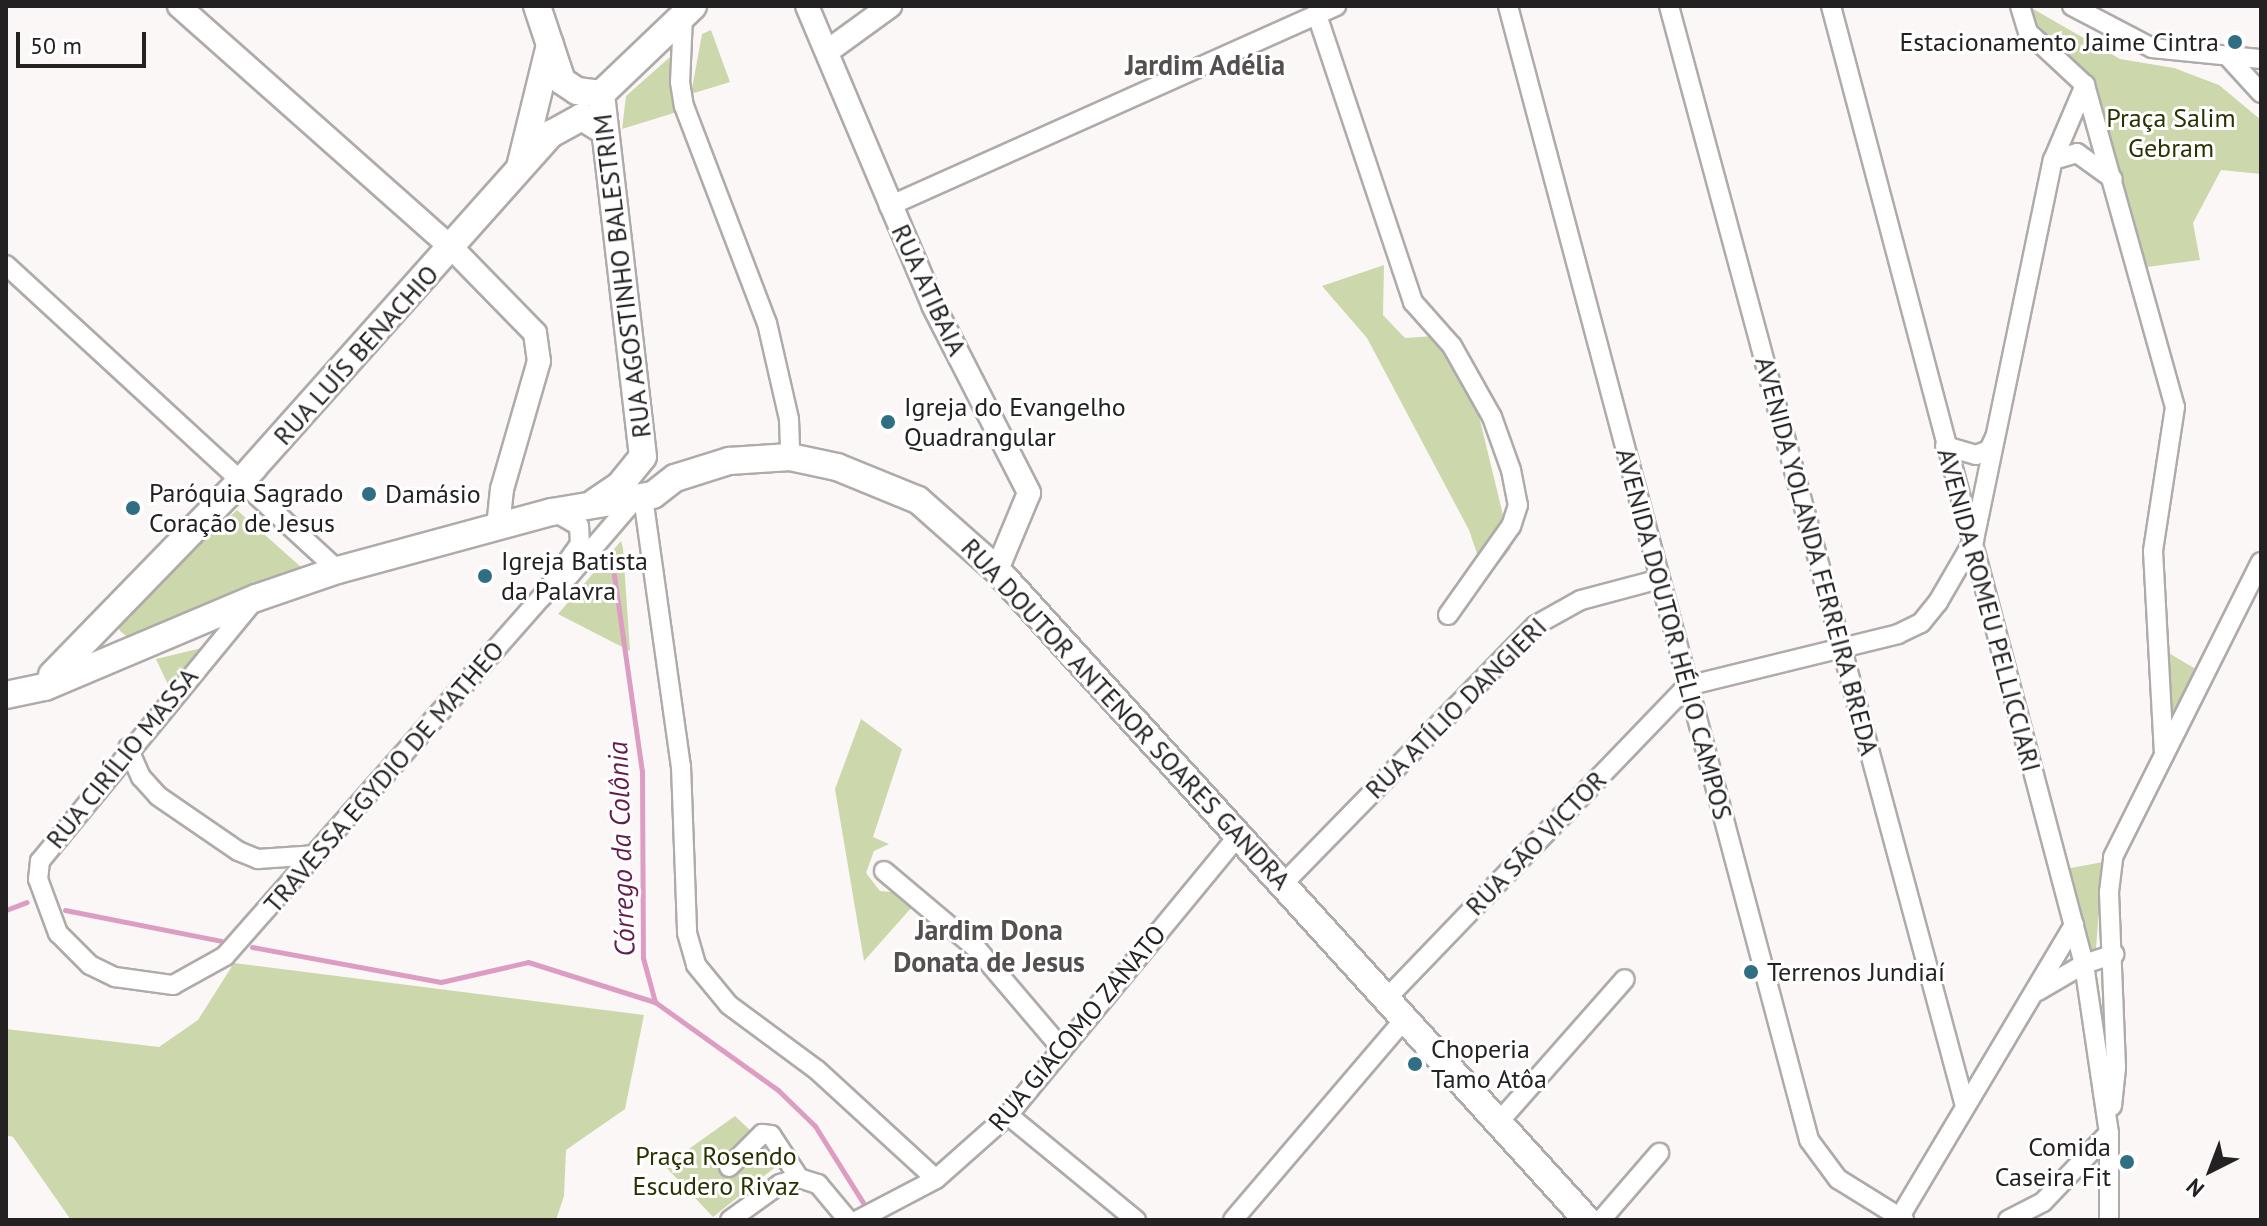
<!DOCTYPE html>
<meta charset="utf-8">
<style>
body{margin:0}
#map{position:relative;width:2267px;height:1226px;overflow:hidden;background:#fbf7f6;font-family:"PT Sans",sans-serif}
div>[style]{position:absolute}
.green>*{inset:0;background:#ccd8ac}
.stream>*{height:5px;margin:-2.5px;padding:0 2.5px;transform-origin:2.5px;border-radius:2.5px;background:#dd9dc2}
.roads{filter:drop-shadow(2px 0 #aeaba9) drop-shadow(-2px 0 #aeaba9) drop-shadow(0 2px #aeaba9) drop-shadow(0 -2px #aeaba9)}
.minor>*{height:18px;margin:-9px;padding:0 9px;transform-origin:9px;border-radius:9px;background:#fff}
.tertiary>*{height:22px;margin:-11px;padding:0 11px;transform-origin:11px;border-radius:11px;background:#fff}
.secondary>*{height:26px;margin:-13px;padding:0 13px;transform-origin:13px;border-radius:13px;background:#fff}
.dots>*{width:22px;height:22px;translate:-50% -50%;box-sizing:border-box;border:4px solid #fff;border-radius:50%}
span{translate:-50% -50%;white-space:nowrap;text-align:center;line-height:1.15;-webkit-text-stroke:6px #fff;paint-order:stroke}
.poi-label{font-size:26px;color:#232121}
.right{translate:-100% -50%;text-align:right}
.left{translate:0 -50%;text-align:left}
.park-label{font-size:26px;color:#2a3300}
.street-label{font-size:26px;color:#232121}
.neighbourhood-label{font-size:28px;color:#53504f;font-weight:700}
.water-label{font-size:28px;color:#661c4d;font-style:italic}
.frame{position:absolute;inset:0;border:8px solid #232121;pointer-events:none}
.north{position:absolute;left:2171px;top:1130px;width:80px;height:80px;-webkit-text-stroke:6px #fff;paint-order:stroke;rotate:222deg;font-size:22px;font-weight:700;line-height:32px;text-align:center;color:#232121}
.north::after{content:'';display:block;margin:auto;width:28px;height:36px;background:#232121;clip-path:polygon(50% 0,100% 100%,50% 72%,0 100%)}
.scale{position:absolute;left:16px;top:32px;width:130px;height:36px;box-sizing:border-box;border:4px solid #232121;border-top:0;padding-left:10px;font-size:24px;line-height:28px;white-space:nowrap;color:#232121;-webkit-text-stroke:6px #fff;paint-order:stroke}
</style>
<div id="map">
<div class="green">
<div style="clip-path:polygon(2028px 6px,2120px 59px,2174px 68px,2219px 85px,2261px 120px,2261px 174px,2221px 170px,2193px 223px,2200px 260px,2147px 267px,2089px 80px,2025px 11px)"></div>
<div style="clip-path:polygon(711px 30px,730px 82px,691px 94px,702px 34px)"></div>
<div style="clip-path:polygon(679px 49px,677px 112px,622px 129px,626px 96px)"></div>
<div style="clip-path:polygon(1384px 265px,1383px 315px,1405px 338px,1434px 336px,1479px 416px,1511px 548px,1486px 580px,1469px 530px,1367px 338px,1322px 286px)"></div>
<div style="clip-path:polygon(237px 510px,301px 567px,136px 635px,129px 638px,120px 631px,117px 623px)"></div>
<div style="clip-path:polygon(621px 541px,623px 548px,630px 651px,558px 614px)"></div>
<div style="clip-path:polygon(206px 647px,170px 689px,156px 659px)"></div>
<div style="clip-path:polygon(2167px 652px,2199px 671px,2169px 730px)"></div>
<div style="clip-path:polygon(861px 719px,902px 749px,873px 837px,889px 844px,874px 851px,866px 873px,880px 891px,892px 892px,912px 907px,864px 961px,835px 789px)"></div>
<div style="clip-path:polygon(2103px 862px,2095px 960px,2091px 962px,2060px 870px)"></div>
<div style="clip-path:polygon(234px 963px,644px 1015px,625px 1109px,566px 1150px,564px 1196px,556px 1220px,71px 1220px,13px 1137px,6px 1135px,6px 1029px,159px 1047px,198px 1020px)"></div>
<div style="clip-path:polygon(735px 1116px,783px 1161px,713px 1217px,665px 1166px)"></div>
</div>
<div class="stream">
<div style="left:614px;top:575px;width:198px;rotate:81.9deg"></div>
<div style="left:642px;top:771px;width:187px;rotate:89.7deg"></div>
<div style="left:643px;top:958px;width:46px;rotate:74.7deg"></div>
<div style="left:655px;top:1002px;width:151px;rotate:35.6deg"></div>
<div style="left:778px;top:1090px;width:52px;rotate:44.2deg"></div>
<div style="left:815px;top:1126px;width:102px;rotate:57.9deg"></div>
<div style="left:6px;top:910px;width:22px;rotate:-21deg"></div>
<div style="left:65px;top:910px;width:159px;rotate:11.2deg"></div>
<div style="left:252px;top:947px;width:192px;rotate:10.5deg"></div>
<div style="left:441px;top:982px;width:89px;rotate:-12.9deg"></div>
<div style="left:528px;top:962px;width:133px;rotate:17.5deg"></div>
</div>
<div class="roads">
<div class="minor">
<div style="left:1508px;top:6px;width:1173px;rotate:75.13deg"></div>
<div style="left:1809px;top:1140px;width:49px;rotate:53.4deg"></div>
<div style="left:1838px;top:1179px;width:78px;rotate:31.8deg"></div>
<div style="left:1669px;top:6px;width:1139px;rotate:74.94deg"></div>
<div style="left:1831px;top:6px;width:991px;rotate:75.21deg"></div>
<div style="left:2084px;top:964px;width:171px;rotate:81.6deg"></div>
<div style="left:2109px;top:1133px;width:87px;rotate:90deg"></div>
<div style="left:2020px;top:6px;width:27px;rotate:73deg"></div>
<div style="left:2028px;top:32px;width:78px;rotate:42.9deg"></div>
<div style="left:2085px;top:85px;width:334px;rotate:74.4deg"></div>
<div style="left:2175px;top:407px;width:146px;rotate:98.7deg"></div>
<div style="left:2153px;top:551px;width:204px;rotate:86.9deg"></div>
<div style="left:2072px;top:6px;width:90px;rotate:27.7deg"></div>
<div style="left:2152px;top:48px;width:110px;rotate:5.8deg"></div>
<div style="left:1317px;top:15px;width:303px;rotate:71.5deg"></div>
<div style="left:1413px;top:302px;width:59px;rotate:48.4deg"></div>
<div style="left:1452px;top:346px;width:81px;rotate:60.6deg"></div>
<div style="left:1492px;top:417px;width:56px;rotate:70.3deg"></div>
<div style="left:1511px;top:470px;width:36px;rotate:79deg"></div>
<div style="left:1518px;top:505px;width:22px;rotate:108deg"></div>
<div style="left:1511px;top:526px;width:109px;rotate:125.3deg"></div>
<div style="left:683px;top:17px;width:65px;rotate:92.6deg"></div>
<div style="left:680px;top:82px;width:24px;rotate:81deg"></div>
<div style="left:684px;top:106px;width:232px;rotate:69.1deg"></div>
<div style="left:767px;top:323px;width:98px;rotate:77.1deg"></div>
<div style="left:789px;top:419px;width:38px;rotate:88deg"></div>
<div style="left:2230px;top:59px;width:46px;rotate:47.6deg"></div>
<div style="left:2053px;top:160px;width:25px;rotate:-16deg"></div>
<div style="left:2077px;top:153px;width:44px;rotate:35.8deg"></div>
<div style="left:889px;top:206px;width:490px;rotate:-24.1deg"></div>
<div style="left:6px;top:265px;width:451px;rotate:42.6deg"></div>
<div style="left:1945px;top:446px;width:32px;rotate:16deg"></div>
<div style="left:1976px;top:455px;width:14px;rotate:-21deg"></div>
<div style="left:1989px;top:450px;width:14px;rotate:-65deg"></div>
<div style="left:643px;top:497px;width:272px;rotate:82deg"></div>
<div style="left:681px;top:766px;width:167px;rotate:87.9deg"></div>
<div style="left:687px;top:933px;width:33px;rotate:74deg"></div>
<div style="left:696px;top:965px;width:52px;rotate:50.5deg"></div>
<div style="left:729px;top:1005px;width:109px;rotate:36.5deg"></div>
<div style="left:817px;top:1070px;width:161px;rotate:42.5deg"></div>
<div style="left:568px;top:577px;width:103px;rotate:-49.3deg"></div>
<div style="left:252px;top:603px;width:334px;rotate:129.4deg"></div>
<div style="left:40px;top:861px;width:18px;rotate:96deg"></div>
<div style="left:38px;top:879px;width:58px;rotate:69.7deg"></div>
<div style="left:58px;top:933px;width:45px;rotate:45deg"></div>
<div style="left:90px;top:965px;width:28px;rotate:26deg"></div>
<div style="left:115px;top:977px;width:59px;rotate:7.9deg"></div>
<div style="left:173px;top:985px;width:60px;rotate:-29.1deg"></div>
<div style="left:225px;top:956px;width:479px;rotate:-48.6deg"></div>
<div style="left:542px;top:597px;width:65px;rotate:-54.4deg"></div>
<div style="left:580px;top:544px;width:18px;rotate:-93deg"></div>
<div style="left:579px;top:526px;width:28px;rotate:-150deg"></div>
<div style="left:128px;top:748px;width:32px;rotate:66deg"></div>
<div style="left:141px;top:777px;width:25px;rotate:48deg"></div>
<div style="left:158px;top:796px;width:97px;rotate:34.5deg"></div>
<div style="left:238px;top:851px;width:22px;rotate:22deg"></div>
<div style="left:258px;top:859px;width:59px;rotate:-3.9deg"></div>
<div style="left:884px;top:871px;width:121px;rotate:40deg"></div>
<div style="left:977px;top:949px;width:131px;rotate:49.6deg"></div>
<div style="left:1282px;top:885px;width:363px;rotate:-45.7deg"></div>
<div style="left:1536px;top:625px;width:51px;rotate:-29.1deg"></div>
<div style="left:1581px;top:600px;width:82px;rotate:-14.9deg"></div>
<div style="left:2038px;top:991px;width:53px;rotate:-30.4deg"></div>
<div style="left:2084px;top:964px;width:32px;rotate:-18deg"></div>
<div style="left:1386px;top:999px;width:434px;rotate:-46.1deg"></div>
<div style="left:1687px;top:686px;width:217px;rotate:-13.8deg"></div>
<div style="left:1898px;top:634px;width:25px;rotate:-26deg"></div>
<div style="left:1921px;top:623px;width:27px;rotate:-51deg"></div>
<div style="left:1938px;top:602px;width:72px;rotate:-59.9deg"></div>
<div style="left:1974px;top:540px;width:388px;rotate:-78.3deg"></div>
<div style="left:2053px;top:160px;width:82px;rotate:-66.9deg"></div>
<div style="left:2112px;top:1106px;width:39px;rotate:-84deg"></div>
<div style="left:2116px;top:1067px;width:175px;rotate:-92.3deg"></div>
<div style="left:2109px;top:892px;width:35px;rotate:-83deg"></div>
<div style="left:2113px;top:857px;width:330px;rotate:-63.4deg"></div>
<div style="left:1008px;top:1115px;width:166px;rotate:39.4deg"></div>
<div style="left:1497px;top:1124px;width:193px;rotate:-48.6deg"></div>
<div style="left:729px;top:1167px;width:47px;rotate:-45deg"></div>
<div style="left:762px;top:1134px;width:9px;rotate:6deg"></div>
<div style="left:771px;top:1135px;width:51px;rotate:56.9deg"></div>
<div style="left:730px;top:1220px;width:62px;rotate:-35.8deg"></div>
<div style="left:780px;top:1184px;width:20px;rotate:-18deg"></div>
<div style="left:799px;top:1178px;width:20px;rotate:18deg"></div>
<div style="left:818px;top:1184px;width:47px;rotate:50.2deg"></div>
<div style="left:858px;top:1220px;width:88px;rotate:-27.7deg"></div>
<div style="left:936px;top:1179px;width:96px;rotate:-41.6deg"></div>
<div style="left:1008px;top:1115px;width:360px;rotate:-50.5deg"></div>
<div style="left:1233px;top:1220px;width:263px;rotate:-49.5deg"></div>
<div style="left:1601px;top:1220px;width:89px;rotate:-49.1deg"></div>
<div style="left:1898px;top:1220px;width:344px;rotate:-59.2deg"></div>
<div style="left:2008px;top:1220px;width:39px;rotate:-27deg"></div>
<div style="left:2043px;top:1202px;width:95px;rotate:-46.3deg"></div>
</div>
<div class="tertiary">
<div style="left:179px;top:6px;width:365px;rotate:41.6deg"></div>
<div style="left:452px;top:248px;width:119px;rotate:45.7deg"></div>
<div style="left:535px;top:333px;width:28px;rotate:82deg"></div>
<div style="left:539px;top:361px;width:133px;rotate:106.1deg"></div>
<div style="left:502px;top:489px;width:37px;rotate:96deg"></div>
<div style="left:807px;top:6px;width:324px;rotate:67.1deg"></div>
<div style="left:933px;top:305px;width:211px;rotate:62.9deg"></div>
<div style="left:1029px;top:493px;width:83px;rotate:112.6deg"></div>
<div style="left:828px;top:51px;width:77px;rotate:-36deg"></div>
</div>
<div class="secondary">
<div style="left:537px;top:6px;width:79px;rotate:71.6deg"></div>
<div style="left:562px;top:81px;width:18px;rotate:34deg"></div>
<div style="left:577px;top:91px;width:24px;rotate:7deg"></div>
<div style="left:601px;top:94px;width:365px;rotate:83.4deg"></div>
<div style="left:601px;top:94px;width:127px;rotate:-43.7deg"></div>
<div style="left:520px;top:167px;width:126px;rotate:-76.2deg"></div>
<div style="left:595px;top:502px;width:30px;rotate:-34deg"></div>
<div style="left:620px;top:485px;width:36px;rotate:-51deg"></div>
<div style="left:52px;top:675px;width:289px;rotate:-45.8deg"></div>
<div style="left:253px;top:468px;width:448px;rotate:-48.3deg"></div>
<div style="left:551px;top:134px;width:35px;rotate:-29deg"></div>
<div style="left:582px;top:117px;width:25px;rotate:32deg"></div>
<div style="left:6px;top:695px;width:40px;rotate:-12deg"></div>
<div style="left:45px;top:687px;width:229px;rotate:-22.9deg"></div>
<div style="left:256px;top:598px;width:87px;rotate:-18.9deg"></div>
<div style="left:338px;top:570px;width:222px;rotate:-15.2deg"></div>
<div style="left:552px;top:512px;width:102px;rotate:-9.6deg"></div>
<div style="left:653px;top:495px;width:28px;rotate:-38deg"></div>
<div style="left:675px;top:478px;width:57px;rotate:-17.5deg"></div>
<div style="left:729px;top:461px;width:61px;rotate:-3.8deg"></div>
<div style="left:790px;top:457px;width:48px;rotate:12deg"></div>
<div style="left:837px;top:467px;width:87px;rotate:22.2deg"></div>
<div style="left:918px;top:500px;width:106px;rotate:41.5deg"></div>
<div style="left:997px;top:570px;width:878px;rotate:47.77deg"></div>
</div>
</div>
<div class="dots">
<div style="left:2235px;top:42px;background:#2f6e83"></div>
<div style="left:888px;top:422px;background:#2f6e83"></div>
<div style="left:369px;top:494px;background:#2f6e83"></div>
<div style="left:133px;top:508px;background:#2f6e83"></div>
<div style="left:485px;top:576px;background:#2f6e83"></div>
<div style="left:1751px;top:972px;background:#2f6e83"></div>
<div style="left:1415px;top:1064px;background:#2f6e83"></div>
<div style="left:2127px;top:1162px;background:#2f6e83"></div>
</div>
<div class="poi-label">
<span class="right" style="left:2219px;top:42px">Estacionamento Jaime Cintra</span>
<span class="left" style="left:904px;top:422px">Igreja do Evangelho<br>Quadrangular</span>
<span class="left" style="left:149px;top:508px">Paróquia Sagrado<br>Coração de Jesus</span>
<span class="left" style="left:385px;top:494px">Damásio</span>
<span class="left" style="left:501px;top:576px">Igreja Batista<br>da Palavra</span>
<span class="left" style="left:1767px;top:972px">Terrenos Jundiaí</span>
<span class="left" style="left:1431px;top:1064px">Choperia<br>Tamo Atôa</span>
<span class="right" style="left:2111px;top:1162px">Comida<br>Caseira Fit</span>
</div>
<div class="park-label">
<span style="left:2171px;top:133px">Praça Salim<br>Gebram</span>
<span style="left:716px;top:1171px">Praça Rosendo<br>Escudero Rivaz</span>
</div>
<div class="street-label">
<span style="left:622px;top:276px;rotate:-97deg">RUA AGOSTINHO BALESTRIM</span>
<span style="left:929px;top:290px;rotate:65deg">RUA ATIBAIA</span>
<span style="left:356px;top:355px;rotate:-48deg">RUA LUÍS BENACHIO</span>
<span style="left:1817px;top:556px;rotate:75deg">AVENIDA YOLANDA FERREIRA BREDA</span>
<span style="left:1989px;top:610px;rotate:75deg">AVENIDA ROMEU PELLICCIARI</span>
<span style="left:1674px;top:634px;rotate:75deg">AVENIDA DOUTOR HÉLIO CAMPOS</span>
<span style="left:1456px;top:708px;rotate:-45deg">RUA ATÍLIO DANGIERI</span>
<span style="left:1126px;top:714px;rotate:47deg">RUA DOUTOR ANTENOR SOARES GANDRA</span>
<span style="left:122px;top:758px;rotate:-51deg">RUA CIRÍLIO MASSA</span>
<span style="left:384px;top:777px;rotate:-49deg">TRAVESSA EGYDIO DE MATHEO</span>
<span style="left:1536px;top:843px;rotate:-46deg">RUA SÃO VICTOR</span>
<span style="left:1077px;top:1028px;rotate:-50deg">RUA GIACOMO ZANATO</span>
</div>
<div class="neighbourhood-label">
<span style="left:1205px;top:65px">Jardim Adélia</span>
<span style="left:989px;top:946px">Jardim Dona<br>Donata de Jesus</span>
</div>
<div class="water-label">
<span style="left:621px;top:849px;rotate:-92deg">Córrego da Colônia</span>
</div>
<div class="frame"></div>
<div class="north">N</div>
<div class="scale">50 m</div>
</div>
